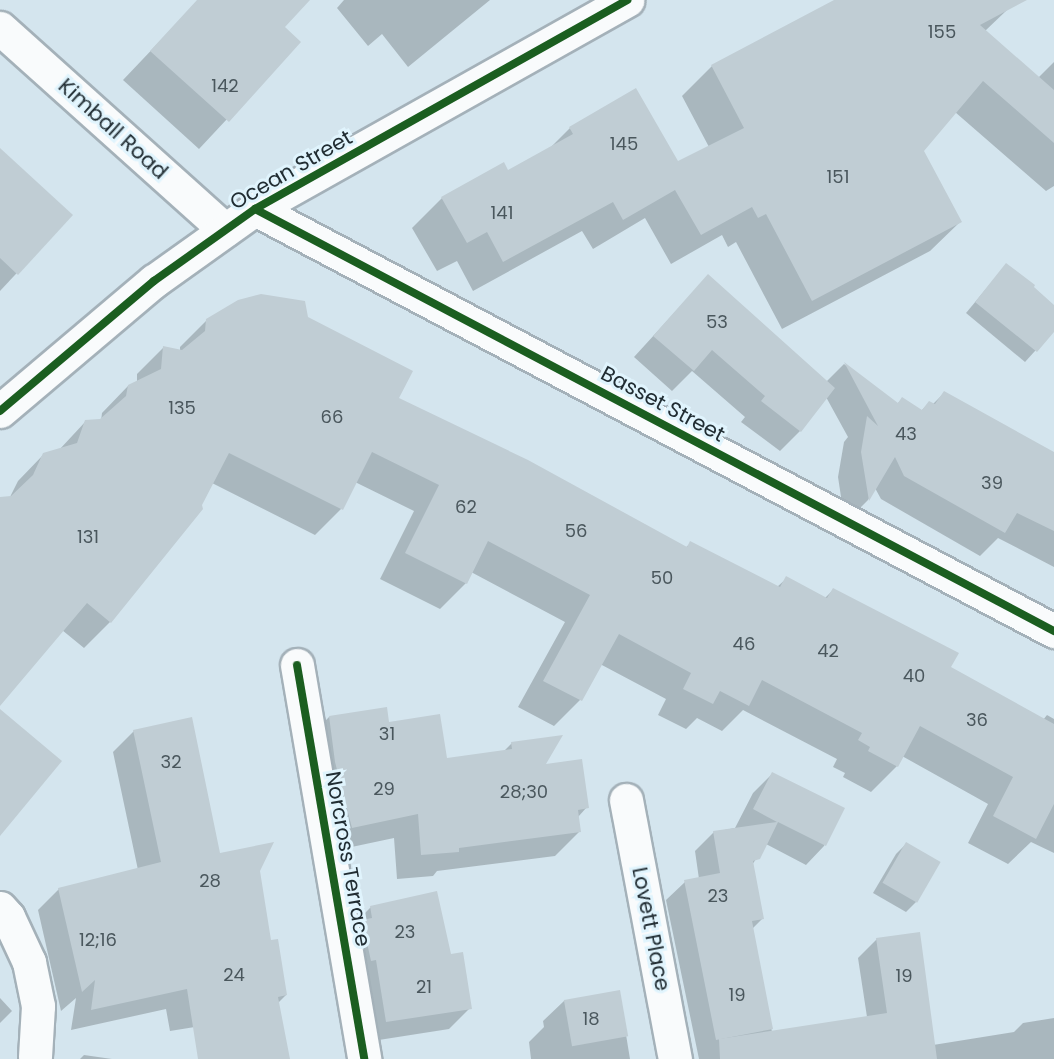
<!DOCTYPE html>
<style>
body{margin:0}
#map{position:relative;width:1054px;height:1059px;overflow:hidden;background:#d4e5ee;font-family:Poppins,sans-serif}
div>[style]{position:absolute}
.shadow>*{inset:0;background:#0003}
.building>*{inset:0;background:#c0cdd4;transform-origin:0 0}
.roads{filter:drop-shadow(2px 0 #a4b1b9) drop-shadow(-2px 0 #a4b1b9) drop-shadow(0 2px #a4b1b9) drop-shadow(0 -2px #a4b1b9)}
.minor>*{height:33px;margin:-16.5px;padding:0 16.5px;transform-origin:16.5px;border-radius:16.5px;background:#f9fbfc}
.tertiary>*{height:33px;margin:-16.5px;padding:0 16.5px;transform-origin:16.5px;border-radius:16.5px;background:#f9fbfc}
.cycleway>*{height:8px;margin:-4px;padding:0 4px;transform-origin:4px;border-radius:4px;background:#1b5e20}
span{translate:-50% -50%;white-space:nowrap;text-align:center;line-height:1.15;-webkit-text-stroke:6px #e0f4fd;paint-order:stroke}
.number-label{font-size:18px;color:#4a575d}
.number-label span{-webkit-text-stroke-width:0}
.street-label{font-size:21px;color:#212d33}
</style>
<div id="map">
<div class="shadow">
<div style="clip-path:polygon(199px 0,308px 0,283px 27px,299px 42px,199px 149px,123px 80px)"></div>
<div style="clip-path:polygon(344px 0,490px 0,408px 67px,382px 34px,368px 46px,337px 8px)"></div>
<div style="clip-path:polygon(838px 0,1000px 0,1007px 10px,985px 31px,1038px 78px,1054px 62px,1054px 186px,1046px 191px,955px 112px,922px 151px,960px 222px,930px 251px,782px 329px,736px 242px,728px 247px,722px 235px,671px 264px,645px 218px,593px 249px,582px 231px,473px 291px,457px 261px,437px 271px,412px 228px,442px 198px,508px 172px,549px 149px,570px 128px,678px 163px,709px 147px,682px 96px,712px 66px)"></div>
<div style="clip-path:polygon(0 155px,71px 215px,0 291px)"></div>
<div style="clip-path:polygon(1006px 265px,1054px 307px,1054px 330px,1025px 362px,966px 313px)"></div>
<div style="clip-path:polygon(708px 276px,826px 382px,844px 364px,897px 404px,902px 399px,921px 411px,929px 403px,932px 405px,944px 393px,1054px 453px,1054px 567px,998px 538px,980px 556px,881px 499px,875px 488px,868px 500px,845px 523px,838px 477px,844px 442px,848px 437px,826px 397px,800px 431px,780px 451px,741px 422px,745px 417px,692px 371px,672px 391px,634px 357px)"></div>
<div style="clip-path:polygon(306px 318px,397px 398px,685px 548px,691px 543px,777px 587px,787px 578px,825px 598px,833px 590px,949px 667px,1043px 720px,1047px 715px,1054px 719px,1054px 853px,1031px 842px,1008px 864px,968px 843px,988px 804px,902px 756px,897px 766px,871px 792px,843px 777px,845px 773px,833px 767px,837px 759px,743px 710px,722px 731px,697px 718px,686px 729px,658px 715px,666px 699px,600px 664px,580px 700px,554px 726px,518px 707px,565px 622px,471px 572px,466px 583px,440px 609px,380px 579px,414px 511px,355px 482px,341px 509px,315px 535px,212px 483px,110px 622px,84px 648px,62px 630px,0 703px,0 500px,10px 497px,18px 481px,44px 454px,59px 450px,86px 421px,101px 421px,102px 413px,128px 386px,137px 382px,137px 374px,163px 348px,180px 351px,180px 347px,207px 320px)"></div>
<div style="clip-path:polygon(329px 717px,387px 724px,446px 760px,503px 752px,512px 743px,543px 766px,587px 807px,578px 817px,580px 831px,555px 856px,437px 871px,433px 876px,397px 879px,394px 838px,328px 852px,305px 742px)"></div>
<div style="clip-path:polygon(134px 731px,219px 855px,258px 871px,269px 942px,286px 995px,278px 1003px,288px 1059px,208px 1059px,201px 1026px,170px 1031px,166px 1009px,71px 1030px,76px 998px,61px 1011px,38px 910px,59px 889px,138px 870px,113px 752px)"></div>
<div style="clip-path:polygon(772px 774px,843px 809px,824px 846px,806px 865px,766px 844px,752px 865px,763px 918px,752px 929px,772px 1032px,867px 1017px,858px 958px,877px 939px,933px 1045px,1014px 1032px,1023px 1023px,1054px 1018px,1054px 1059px,699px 1059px,666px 900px,685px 882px,699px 879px,695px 851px,714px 832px,735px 828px,753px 793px)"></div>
<div style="clip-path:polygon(906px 844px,916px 902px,906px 912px,873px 893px,896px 854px)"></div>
<div style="clip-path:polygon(371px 907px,450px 955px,470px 1008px,449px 1029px,366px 1042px,350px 928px)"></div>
<div style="clip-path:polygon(619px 992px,630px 1059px,531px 1059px,529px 1042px,544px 1027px,543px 1021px,564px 1001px)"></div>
<div style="clip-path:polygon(0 998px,12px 1011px,0 1023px)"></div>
<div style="clip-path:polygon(84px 1055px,112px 1059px,80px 1059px)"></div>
</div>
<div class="building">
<div style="clip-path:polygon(197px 0,310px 0,285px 27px,301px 42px,229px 122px,150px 51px)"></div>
<div style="clip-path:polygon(834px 0,1027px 0,980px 25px,1054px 90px,1054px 143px,983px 81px,924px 151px,962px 222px,812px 301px,766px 214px,758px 218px,752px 207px,701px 235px,675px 190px,623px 220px,613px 202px,503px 262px,487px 232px,467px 243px,441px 197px,504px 162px,508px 170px,573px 134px,569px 127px,636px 88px,678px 161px,744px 128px,711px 65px)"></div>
<div style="clip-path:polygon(0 148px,73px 215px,18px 275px,0 258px)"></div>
<div style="clip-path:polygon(1006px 263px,1035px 285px,1034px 287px,1054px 305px,1054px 332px,1037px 352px,975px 302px)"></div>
<div style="clip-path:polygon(708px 274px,835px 388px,801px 432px,761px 401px,765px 396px,712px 350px,694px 371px,653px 336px)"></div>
<div style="clip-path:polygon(261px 294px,305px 301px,308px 317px,413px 371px,399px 398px,528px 460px,687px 547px,690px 541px,780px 587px,786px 576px,827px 598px,833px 588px,959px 653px,951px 667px,1054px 724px,1054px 804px,1036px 839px,993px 816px,1013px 777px,920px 726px,898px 767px,868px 751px,870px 747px,858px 740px,862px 733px,762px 680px,749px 706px,720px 691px,713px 704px,683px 689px,691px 673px,619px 634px,582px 701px,543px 681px,590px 595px,488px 541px,467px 584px,405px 553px,439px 485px,372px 452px,343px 510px,229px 453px,202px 505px,203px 509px,111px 623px,87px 603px,0 706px,0 497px,11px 496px,33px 475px,43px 453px,77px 443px,85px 420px,100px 419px,126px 396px,128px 385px,161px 369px,163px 346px,182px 350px,205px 331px,206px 319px,238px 300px)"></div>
<div style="clip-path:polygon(844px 362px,898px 403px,902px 397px,922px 410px,929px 401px,935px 404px,944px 391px,1054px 452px,1054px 531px,1017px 513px,1005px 533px,904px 476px,895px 457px,869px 501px,861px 452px,867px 416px,878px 426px)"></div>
<div style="clip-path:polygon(387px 707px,389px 722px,440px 714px,447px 758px,512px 749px,511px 742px,563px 735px,546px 764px,582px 759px,589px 808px,578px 810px,581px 832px,459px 848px,459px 852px,421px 855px,418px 814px,352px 828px,335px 762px,329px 716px)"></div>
<div style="clip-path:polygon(0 709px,62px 761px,0 836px)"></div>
<div style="clip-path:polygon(192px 717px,220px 853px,274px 842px,260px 871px,271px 940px,278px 939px,287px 995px,278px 997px,290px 1059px,198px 1059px,187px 989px,91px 1010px,95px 980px,82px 992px,58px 888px,161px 862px,133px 730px)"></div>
<div style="clip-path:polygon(772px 772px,845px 808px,826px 846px,778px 822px,760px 859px,753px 861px,764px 919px,752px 921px,773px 1029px,716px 1040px,684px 880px,720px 873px,713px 831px,777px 822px,753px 809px)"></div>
<div style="left:906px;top:842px;width:40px;height:47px;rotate:30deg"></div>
<div style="clip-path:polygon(437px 891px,451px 954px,463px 952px,472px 1009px,386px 1022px,376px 960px,371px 961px,362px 920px,372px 918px,370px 906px)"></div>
<div style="clip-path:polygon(920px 932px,937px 1059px,720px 1059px,719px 1039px,887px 1013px,876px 938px)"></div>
<div style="left:620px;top:990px;width:47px;height:57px;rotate:80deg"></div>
</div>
<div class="roads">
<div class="minor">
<div style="left:0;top:28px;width:302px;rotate:41.9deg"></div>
<div style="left:255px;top:209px;width:904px;rotate:27.84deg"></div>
<div style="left:297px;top:665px;width:400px;rotate:80.3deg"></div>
<div style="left:626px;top:800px;width:264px;rotate:79.3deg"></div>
<div style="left:0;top:908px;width:12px;rotate:48deg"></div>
<div style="left:8px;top:917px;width:50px;rotate:65deg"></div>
<div style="left:29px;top:962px;width:45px;rotate:78.4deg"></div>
<div style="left:38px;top:1006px;width:51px;rotate:93.4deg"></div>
</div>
<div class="tertiary">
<div style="left:0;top:411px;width:202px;rotate:-40.2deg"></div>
<div style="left:154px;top:281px;width:124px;rotate:-35.5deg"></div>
<div style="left:255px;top:209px;width:427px;rotate:-29.3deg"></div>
</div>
</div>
<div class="cycleway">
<div style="left:255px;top:209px;width:904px;rotate:27.84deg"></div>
<div style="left:0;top:411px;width:202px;rotate:-40.2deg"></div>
<div style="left:154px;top:281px;width:124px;rotate:-35.5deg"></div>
<div style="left:255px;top:209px;width:427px;rotate:-29.3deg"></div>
<div style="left:297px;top:665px;width:400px;rotate:80.3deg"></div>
</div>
<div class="number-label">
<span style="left:942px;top:32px">155</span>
<span style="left:225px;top:86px">142</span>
<span style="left:624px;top:144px">145</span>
<span style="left:838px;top:177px">151</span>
<span style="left:502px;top:213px">141</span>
<span style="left:717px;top:322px">53</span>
<span style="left:182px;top:408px">135</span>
<span style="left:332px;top:417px">66</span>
<span style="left:906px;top:434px">43</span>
<span style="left:992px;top:483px">39</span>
<span style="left:466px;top:507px">62</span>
<span style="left:576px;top:531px">56</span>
<span style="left:88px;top:537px">131</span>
<span style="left:662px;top:578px">50</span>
<span style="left:744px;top:644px">46</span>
<span style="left:828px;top:651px">42</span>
<span style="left:914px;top:676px">40</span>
<span style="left:977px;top:720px">36</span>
<span style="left:387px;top:734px">31</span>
<span style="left:171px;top:762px">32</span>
<span style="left:384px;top:789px">29</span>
<span style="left:524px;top:792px">28;30</span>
<span style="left:210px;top:881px">28</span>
<span style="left:718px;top:896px">23</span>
<span style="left:405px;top:932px">23</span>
<span style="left:98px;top:940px">12;16</span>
<span style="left:234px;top:975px">24</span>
<span style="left:904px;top:976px">19</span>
<span style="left:424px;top:987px">21</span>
<span style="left:737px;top:995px">19</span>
<span style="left:591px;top:1019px">18</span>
</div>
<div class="street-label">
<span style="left:113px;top:129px;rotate:42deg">Kimball Road</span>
<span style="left:291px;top:170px;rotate:-30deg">Ocean Street</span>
<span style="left:663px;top:404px;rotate:28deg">Basset Street</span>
<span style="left:348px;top:859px;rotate:80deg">Norcross Terrace</span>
<span style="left:651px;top:929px;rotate:79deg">Lovett Place</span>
</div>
</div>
